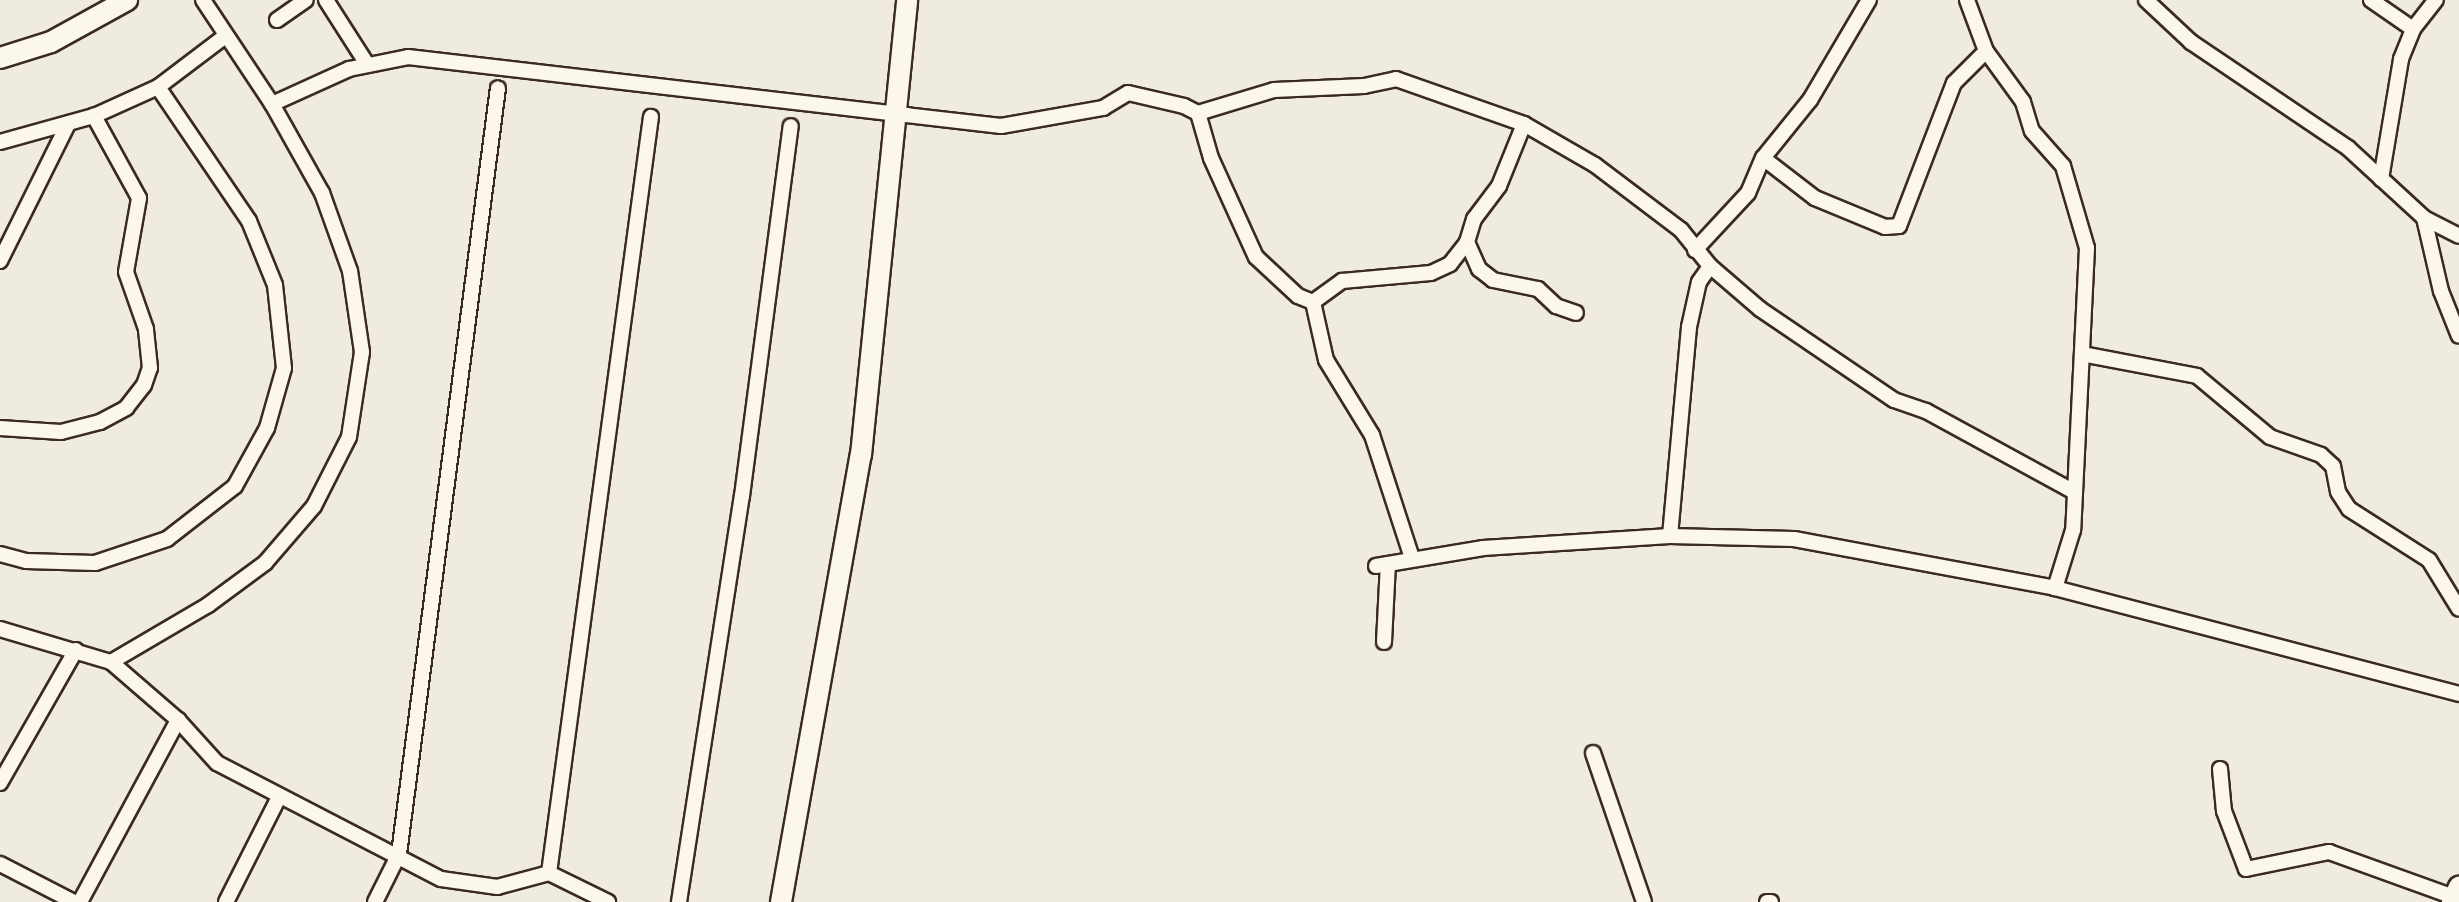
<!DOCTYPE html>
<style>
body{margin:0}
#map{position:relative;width:2459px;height:902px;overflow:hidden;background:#f0ebe0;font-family:Dekko,sans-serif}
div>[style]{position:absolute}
.roads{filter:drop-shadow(2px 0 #3b2a1e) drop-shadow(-2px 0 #3b2a1e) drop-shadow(0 2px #3b2a1e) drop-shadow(0 -2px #3b2a1e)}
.street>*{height:14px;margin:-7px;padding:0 7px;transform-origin:7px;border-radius:7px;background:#fbf7ec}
.secondary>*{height:20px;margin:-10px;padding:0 10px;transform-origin:10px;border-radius:10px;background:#fbf7ec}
span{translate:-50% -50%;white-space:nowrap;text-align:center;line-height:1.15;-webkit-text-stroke:6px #fbf7ec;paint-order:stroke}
</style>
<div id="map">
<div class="roads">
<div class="street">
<div style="left:203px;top:0;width:125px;rotate:56.4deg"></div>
<div style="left:272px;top:104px;width:85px;rotate:-24.4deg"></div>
<div style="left:349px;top:69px;width:60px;rotate:-11.5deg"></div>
<div style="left:408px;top:57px;width:597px;rotate:6.64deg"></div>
<div style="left:1001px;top:126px;width:104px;rotate:-10deg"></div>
<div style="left:1103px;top:108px;width:29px;rotate:-31deg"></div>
<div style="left:1128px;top:93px;width:57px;rotate:13.1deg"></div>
<div style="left:1184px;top:106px;width:16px;rotate:27deg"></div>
<div style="left:1198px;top:113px;width:47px;rotate:73.9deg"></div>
<div style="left:1211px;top:158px;width:109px;rotate:65.6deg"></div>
<div style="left:1256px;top:257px;width:57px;rotate:42.9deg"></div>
<div style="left:1298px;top:296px;width:16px;rotate:22deg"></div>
<div style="left:1313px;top:302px;width:59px;rotate:77.4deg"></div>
<div style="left:1326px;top:360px;width:88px;rotate:58.5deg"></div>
<div style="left:1372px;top:435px;width:129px;rotate:72deg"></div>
<div style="left:326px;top:0;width:76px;rotate:57.4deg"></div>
<div style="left:1967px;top:0;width:54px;rotate:69.6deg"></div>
<div style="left:1986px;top:51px;width:63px;rotate:54deg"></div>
<div style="left:2023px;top:102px;width:30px;rotate:73deg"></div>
<div style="left:2032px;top:131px;width:47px;rotate:48.5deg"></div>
<div style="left:2063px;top:166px;width:85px;rotate:73.7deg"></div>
<div style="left:2087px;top:248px;width:282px;rotate:92.8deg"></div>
<div style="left:2073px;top:530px;width:61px;rotate:107.2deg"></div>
<div style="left:2146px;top:0;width:62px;rotate:43deg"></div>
<div style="left:2191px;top:42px;width:189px;rotate:34deg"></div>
<div style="left:2348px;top:148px;width:103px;rotate:42.6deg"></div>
<div style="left:2424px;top:218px;width:39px;rotate:27deg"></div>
<div style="left:2371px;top:0;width:51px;rotate:34.6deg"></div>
<div style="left:277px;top:20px;width:35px;rotate:-35deg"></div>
<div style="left:1198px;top:113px;width:79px;rotate:-16.8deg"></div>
<div style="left:1274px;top:90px;width:90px;rotate:-2.5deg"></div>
<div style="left:1364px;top:86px;width:33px;rotate:-12deg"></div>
<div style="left:1396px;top:79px;width:136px;rotate:19.4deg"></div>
<div style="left:1524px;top:124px;width:82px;rotate:30deg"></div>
<div style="left:1595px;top:165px;width:108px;rotate:37.1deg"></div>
<div style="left:1681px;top:230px;width:46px;rotate:51.1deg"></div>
<div style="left:1710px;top:266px;width:66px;rotate:40.7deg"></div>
<div style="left:1760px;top:309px;width:162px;rotate:34.2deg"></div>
<div style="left:1894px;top:400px;width:34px;rotate:19deg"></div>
<div style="left:1926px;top:411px;width:167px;rotate:28.6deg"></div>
<div style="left:1524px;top:124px;width:67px;rotate:112deg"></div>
<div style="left:1499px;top:186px;width:41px;rotate:127.1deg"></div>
<div style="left:1474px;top:219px;width:24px;rotate:107deg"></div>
<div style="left:1467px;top:242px;width:30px;rotate:66deg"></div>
<div style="left:1479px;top:269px;width:18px;rotate:38deg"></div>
<div style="left:1493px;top:280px;width:46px;rotate:11.3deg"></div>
<div style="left:1538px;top:289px;width:25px;rotate:43deg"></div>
<div style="left:1556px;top:306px;width:21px;rotate:19deg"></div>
<div style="left:0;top:142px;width:98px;rotate:-15.5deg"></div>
<div style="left:94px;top:116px;width:70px;rotate:-24.4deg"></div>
<div style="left:158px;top:87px;width:83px;rotate:-37.1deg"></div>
<div style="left:1763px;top:158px;width:66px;rotate:37.6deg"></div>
<div style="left:1815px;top:198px;width:76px;rotate:22.5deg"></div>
<div style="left:1885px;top:227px;width:14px;rotate:-4deg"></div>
<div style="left:1899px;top:226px;width:153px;rotate:-69deg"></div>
<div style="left:1954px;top:83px;width:45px;rotate:-45deg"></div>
<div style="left:2381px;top:179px;width:122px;rotate:-80.5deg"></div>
<div style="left:2401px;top:59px;width:32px;rotate:-68deg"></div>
<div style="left:2413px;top:29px;width:37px;rotate:-52deg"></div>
<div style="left:2424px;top:218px;width:75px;rotate:76.9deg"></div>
<div style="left:2441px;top:291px;width:48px;rotate:68.2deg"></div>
<div style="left:1695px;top:250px;width:78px;rotate:-47.1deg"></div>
<div style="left:1748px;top:193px;width:38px;rotate:-67deg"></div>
<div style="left:1763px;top:158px;width:75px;rotate:-51deg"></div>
<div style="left:1810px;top:100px;width:116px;rotate:-59.5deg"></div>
<div style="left:0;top:261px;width:153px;rotate:-63.6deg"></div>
<div style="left:1313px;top:302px;width:36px;rotate:-36deg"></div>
<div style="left:1342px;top:281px;width:89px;rotate:-5.1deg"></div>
<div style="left:1431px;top:273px;width:21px;rotate:-25deg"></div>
<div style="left:1450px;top:264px;width:28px;rotate:-52deg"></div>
<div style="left:2082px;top:354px;width:117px;rotate:10.8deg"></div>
<div style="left:2197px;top:376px;width:95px;rotate:39.9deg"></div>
<div style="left:2270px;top:437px;width:54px;rotate:19.4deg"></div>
<div style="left:2321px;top:455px;width:16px;rotate:43deg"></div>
<div style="left:2333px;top:466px;width:26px;rotate:79deg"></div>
<div style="left:2338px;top:492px;width:20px;rotate:57deg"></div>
<div style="left:2349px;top:509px;width:95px;rotate:32.5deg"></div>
<div style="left:2429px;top:560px;width:57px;rotate:58.5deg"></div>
<div style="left:0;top:428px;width:61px;rotate:3.8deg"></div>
<div style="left:61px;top:432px;width:40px;rotate:-14.4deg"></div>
<div style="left:100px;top:422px;width:30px;rotate:-28deg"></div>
<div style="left:126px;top:408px;width:29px;rotate:-52deg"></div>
<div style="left:144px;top:385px;width:18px;rotate:-71deg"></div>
<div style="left:150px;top:368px;width:39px;rotate:-96deg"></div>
<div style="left:146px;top:329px;width:60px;rotate:-109.3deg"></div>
<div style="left:126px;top:272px;width:75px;rotate:-80deg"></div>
<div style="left:139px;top:198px;width:94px;rotate:-118.8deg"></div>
<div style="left:1670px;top:536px;width:210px;rotate:-84.8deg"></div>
<div style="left:1689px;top:327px;width:46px;rotate:-77.5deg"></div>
<div style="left:1699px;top:282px;width:19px;rotate:-55deg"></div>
<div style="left:0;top:554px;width:27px;rotate:15deg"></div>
<div style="left:26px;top:561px;width:69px;rotate:1.7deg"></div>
<div style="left:95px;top:563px;width:76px;rotate:-18.4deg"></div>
<div style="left:167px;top:539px;width:86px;rotate:-37.9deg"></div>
<div style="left:235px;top:486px;width:66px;rotate:-61.1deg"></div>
<div style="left:267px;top:428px;width:62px;rotate:-74.2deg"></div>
<div style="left:284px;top:368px;width:83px;rotate:-96.2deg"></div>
<div style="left:275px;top:285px;width:69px;rotate:-112.1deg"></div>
<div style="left:249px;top:221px;width:162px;rotate:-124.2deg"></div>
<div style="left:1376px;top:566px;width:109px;rotate:-9.5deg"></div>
<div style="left:1483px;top:548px;width:187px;rotate:-3.7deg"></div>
<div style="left:1670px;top:536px;width:124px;rotate:1.4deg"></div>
<div style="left:1794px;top:539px;width:266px;rotate:10.6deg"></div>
<div style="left:2055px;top:588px;width:418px;rotate:14.7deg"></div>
<div style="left:0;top:629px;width:116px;rotate:16.6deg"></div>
<div style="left:111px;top:662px;width:89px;rotate:40.9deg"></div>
<div style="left:178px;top:720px;width:58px;rotate:47.8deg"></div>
<div style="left:217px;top:763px;width:252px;rotate:27.4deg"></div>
<div style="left:441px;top:879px;width:57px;rotate:8.1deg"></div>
<div style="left:497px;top:887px;width:54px;rotate:-15.1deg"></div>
<div style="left:549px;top:873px;width:66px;rotate:26.2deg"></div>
<div style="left:1384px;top:642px;width:78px;rotate:-87.1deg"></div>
<div style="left:111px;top:662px;width:113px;rotate:-30.4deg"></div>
<div style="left:208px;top:605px;width:71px;rotate:-36.4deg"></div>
<div style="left:265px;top:563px;width:75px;rotate:-49.3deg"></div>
<div style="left:314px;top:506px;width:77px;rotate:-63.1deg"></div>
<div style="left:349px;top:437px;width:86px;rotate:-81.3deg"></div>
<div style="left:362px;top:352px;width:82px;rotate:-98.4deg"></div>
<div style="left:350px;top:271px;width:83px;rotate:-109.7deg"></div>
<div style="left:322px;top:193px;width:102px;rotate:-119.3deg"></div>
<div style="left:1593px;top:753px;width:157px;rotate:71.1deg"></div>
<div style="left:2220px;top:769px;width:42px;rotate:84.6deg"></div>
<div style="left:2224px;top:811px;width:62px;rotate:69.2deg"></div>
<div style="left:2246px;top:869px;width:85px;rotate:-11.6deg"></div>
<div style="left:2329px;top:852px;width:133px;rotate:19.8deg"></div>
<div style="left:0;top:783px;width:153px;rotate:-60.3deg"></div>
<div style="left:0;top:864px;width:83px;rotate:27.2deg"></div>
<div style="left:549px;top:873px;width:763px;rotate:-82.32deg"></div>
<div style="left:80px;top:902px;width:207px;rotate:-61.7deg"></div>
<div style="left:226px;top:902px;width:118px;rotate:-63.2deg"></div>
<div style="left:375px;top:902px;width:54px;rotate:-63.4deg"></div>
<div style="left:399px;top:854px;width:772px;rotate:-82.64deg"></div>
<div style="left:679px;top:902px;width:411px;rotate:-81.2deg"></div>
<div style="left:742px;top:496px;width:373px;rotate:-82.5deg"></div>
<div style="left:1767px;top:902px;width:4px"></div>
</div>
<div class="secondary">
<div style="left:0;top:58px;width:53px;rotate:-17.4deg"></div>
<div style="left:51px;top:42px;width:87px;rotate:-28.9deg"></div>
<div style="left:781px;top:902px;width:454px;rotate:-79.9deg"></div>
<div style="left:861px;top:455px;width:457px;rotate:-84.2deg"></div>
<div style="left:2452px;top:902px;width:17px;rotate:-65deg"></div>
</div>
</div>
</div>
